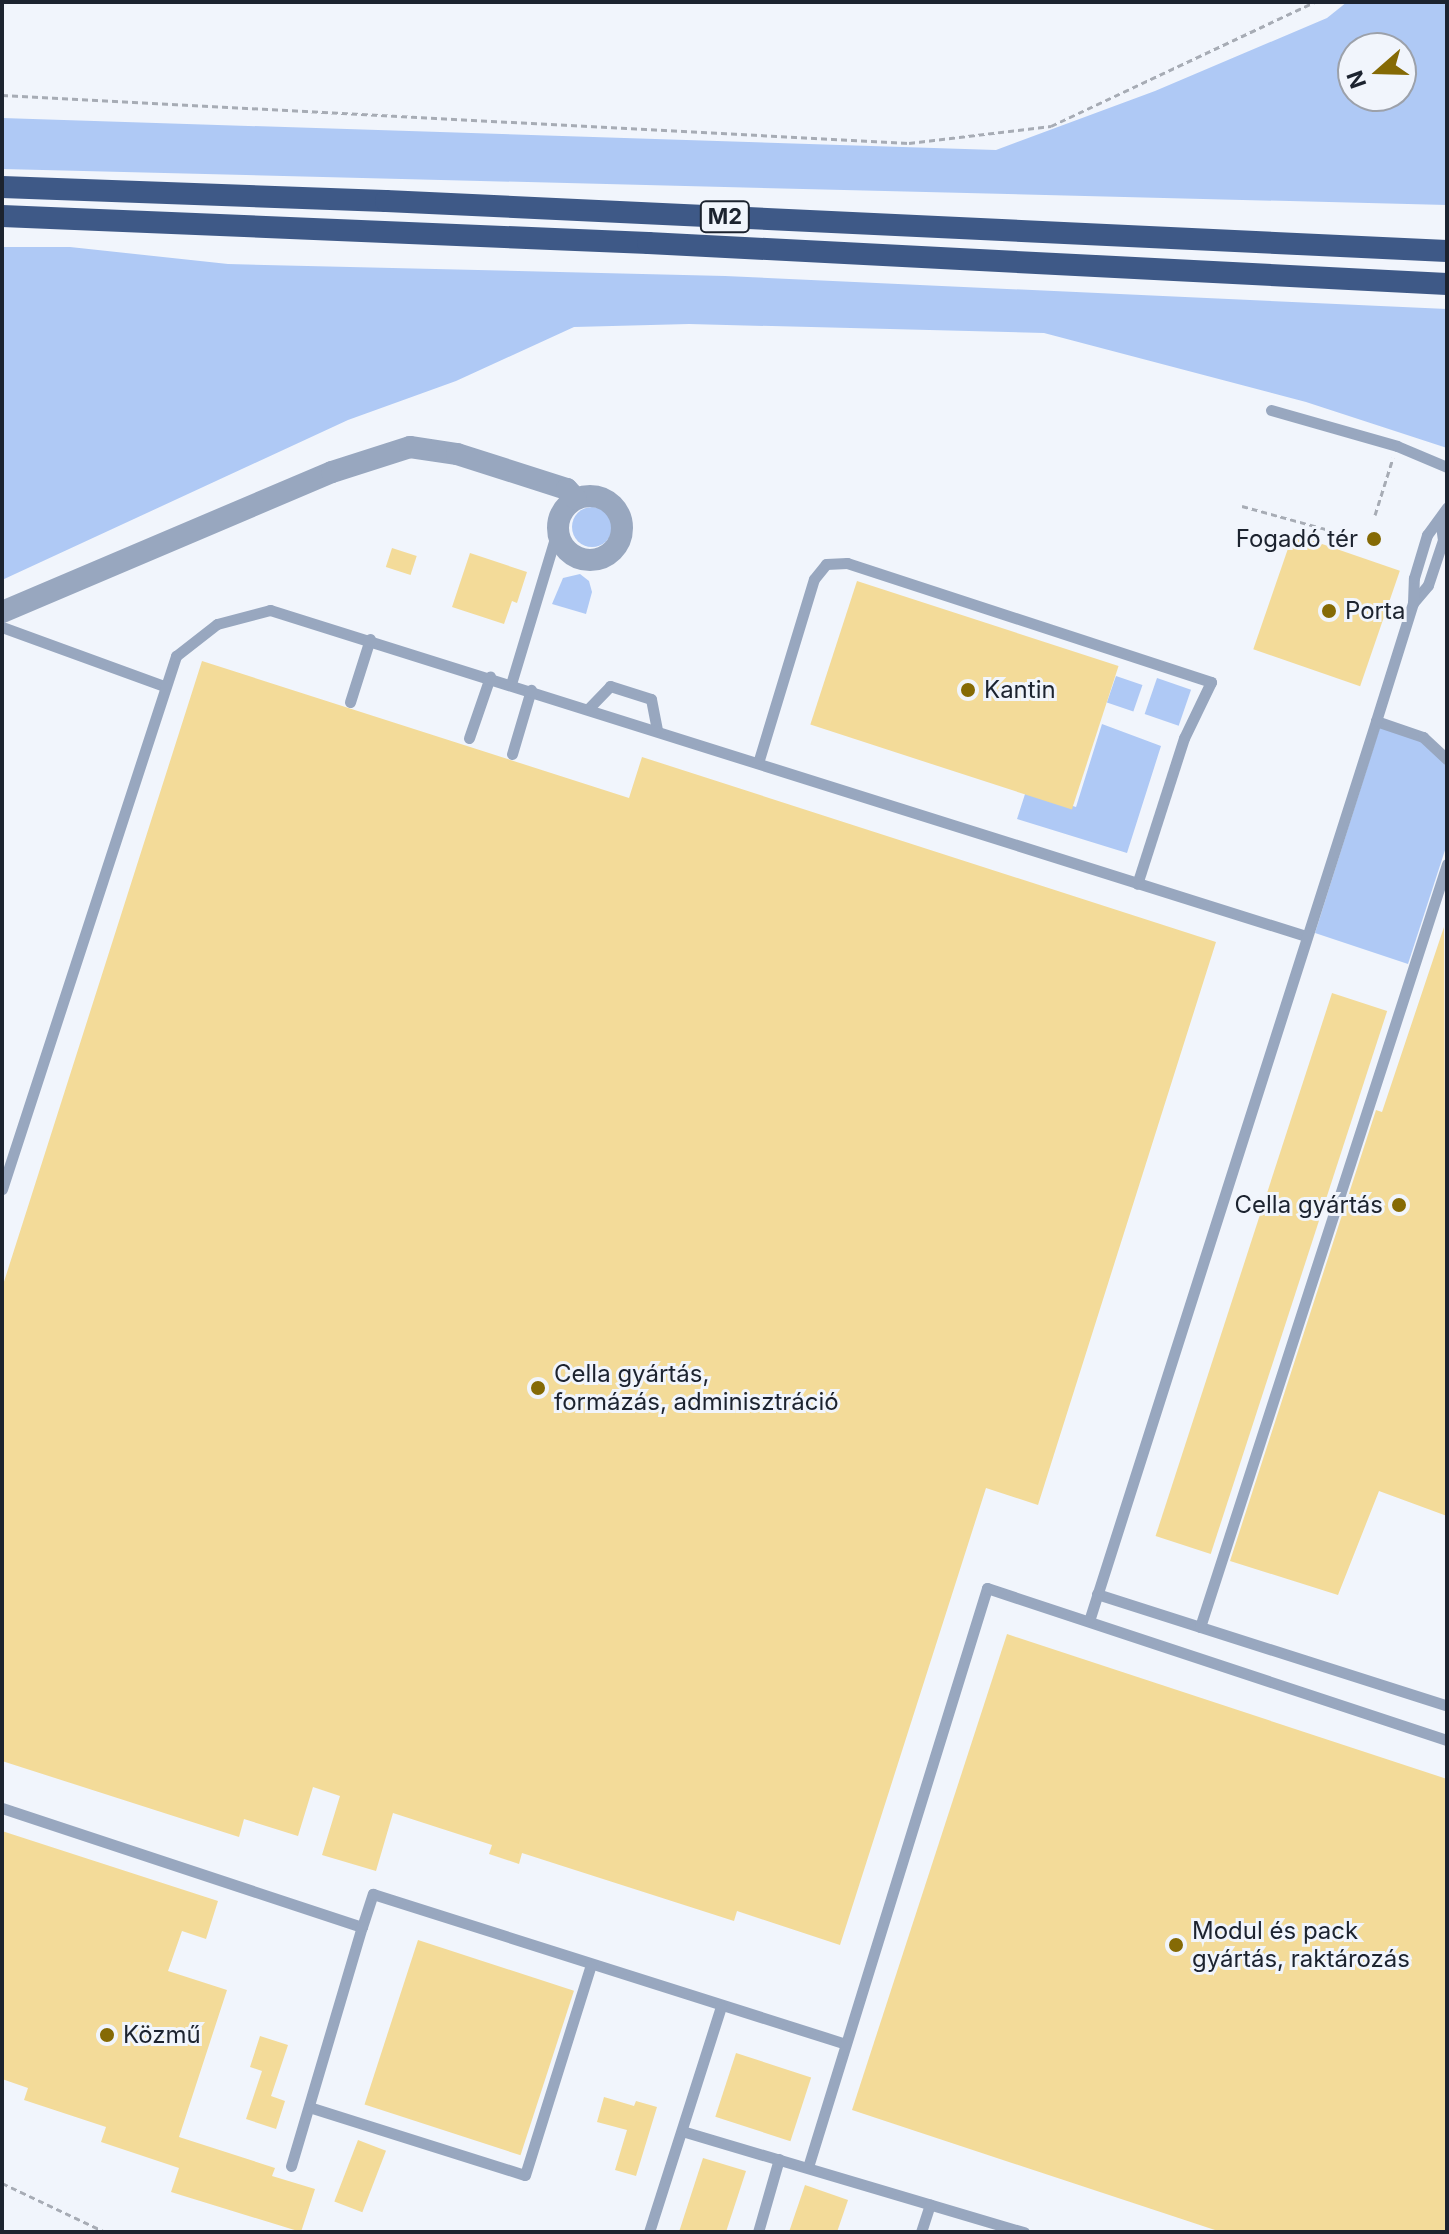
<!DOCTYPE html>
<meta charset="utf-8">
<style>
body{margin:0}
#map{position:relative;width:1449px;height:2234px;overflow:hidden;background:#f1f5fc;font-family:Inter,sans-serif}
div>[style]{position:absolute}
.green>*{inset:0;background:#afc9f5;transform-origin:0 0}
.round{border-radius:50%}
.building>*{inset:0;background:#f3db99;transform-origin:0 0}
.path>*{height:3px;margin-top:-1.5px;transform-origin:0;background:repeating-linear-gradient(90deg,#a7acb5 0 6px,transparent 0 10px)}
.service>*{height:11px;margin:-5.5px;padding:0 5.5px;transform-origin:5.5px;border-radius:5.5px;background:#98a7bf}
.minor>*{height:22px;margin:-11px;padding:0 11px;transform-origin:11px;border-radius:11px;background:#98a7bf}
.minor>.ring{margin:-11px;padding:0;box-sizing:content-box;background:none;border:22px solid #98a7bf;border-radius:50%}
.trunk>*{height:22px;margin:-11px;padding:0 11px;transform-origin:11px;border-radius:11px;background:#3e5987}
.dots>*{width:22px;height:22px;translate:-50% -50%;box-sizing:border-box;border:4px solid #f1f5fc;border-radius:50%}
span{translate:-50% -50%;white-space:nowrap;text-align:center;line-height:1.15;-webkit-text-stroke:6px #f1f5fc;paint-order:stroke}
.shield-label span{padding:2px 6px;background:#f1f5fc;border:2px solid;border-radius:6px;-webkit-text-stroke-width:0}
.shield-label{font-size:22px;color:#1c232f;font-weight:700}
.poi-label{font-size:24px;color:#1c232f}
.right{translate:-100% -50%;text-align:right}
.left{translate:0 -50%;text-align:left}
.frame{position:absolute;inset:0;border:4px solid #1c232f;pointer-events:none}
.north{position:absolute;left:1337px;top:32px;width:80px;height:80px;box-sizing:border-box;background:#f1f5fc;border:2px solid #9ca1aa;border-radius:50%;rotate:250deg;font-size:22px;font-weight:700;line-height:32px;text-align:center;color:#1c232f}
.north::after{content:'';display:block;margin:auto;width:28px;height:36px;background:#856a05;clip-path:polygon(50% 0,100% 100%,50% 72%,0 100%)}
</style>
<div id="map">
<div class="green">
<div style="clip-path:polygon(evenodd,1347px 2px,1447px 2px,1447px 205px,2px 169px,2px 118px,996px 150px,1155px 91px,1327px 18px,1347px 2px,1401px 48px,1401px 96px,1353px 96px,1353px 48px,1401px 48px)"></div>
<div style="clip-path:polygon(2px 247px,70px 247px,228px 264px,725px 276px,1447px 309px,1447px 448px,1306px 402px,1044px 333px,689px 324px,574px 327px,456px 381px,348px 420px,2px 580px)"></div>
<div class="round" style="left:572px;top:507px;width:40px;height:40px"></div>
<div style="clip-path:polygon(580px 574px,589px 581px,592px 592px,586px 614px,552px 604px,563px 578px)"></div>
<div style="left:1116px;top:676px;width:28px;height:28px;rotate:19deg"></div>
<div style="left:1157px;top:678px;width:36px;height:38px;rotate:19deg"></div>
<div style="clip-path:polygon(1102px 724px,1161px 746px,1127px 853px,1017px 819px,1026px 791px,1076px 807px)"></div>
<div style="clip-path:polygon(1380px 727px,1421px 741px,1447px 765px,1447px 844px,1408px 964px,1315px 933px)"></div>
</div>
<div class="building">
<div style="left:1293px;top:534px;width:113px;height:122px;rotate:19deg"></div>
<div style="left:392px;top:548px;width:26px;height:20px;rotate:18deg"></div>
<div style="clip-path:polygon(470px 553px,527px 572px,517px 603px,512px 601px,504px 624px,452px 607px)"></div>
<div style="left:857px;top:581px;width:275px;height:151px;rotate:18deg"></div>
<div style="clip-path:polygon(202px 661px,629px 798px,642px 757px,1216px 942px,1038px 1505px,986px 1488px,840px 1945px,737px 1911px,734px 1921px,522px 1853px,519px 1864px,489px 1854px,492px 1845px,393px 1813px,376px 1871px,322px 1855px,340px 1796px,313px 1787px,298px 1836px,244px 1819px,239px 1837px,2px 1761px,2px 1288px)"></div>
<div style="clip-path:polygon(1444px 927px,1447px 1516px,1379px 1491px,1338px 1595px,1230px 1561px,1376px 1110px,1382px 1112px)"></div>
<div style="left:1332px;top:993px;width:58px;height:571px;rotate:18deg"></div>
<div style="clip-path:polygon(1007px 1634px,1447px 1779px,1447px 2232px,1221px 2232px,852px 2110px)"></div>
<div style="clip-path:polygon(2px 1831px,218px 1901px,206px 1939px,182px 1931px,168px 1971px,227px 1990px,179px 2137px,275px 2168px,272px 2176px,315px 2189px,301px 2232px,171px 2192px,179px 2168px,101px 2142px,106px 2127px,24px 2100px,28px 2088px,2px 2079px)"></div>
<div style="left:418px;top:1940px;width:164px;height:173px;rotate:18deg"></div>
<div style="clip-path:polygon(260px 2036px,288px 2045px,271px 2096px,285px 2101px,276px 2129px,246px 2119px,262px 2071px,250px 2067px)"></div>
<div style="left:736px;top:2053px;width:79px;height:67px;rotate:18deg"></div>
<div style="clip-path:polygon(604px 2097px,634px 2106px,636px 2101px,657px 2107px,636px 2176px,615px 2170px,627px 2130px,597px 2122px)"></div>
<div style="left:358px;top:2140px;width:30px;height:66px;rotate:21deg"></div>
<div style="clip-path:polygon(703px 2158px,746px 2171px,726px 2232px,679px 2232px)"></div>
<div style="clip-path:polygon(805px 2185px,848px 2200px,837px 2232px,789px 2232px)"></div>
</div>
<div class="path">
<div style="left:2px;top:95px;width:908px;rotate:3.03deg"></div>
<div style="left:909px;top:143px;width:143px;rotate:-6.8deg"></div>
<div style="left:1051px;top:126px;width:291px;rotate:-25.2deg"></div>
<div style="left:1242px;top:506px;width:90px;rotate:15.4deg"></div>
<div style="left:1375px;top:515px;width:60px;rotate:-72.5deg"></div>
<div style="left:2px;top:2183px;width:114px;rotate:25.4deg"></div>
</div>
<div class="service">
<div style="left:1271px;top:410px;width:131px;rotate:15.9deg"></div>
<div style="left:1397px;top:446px;width:54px;rotate:22.8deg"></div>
<div style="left:1413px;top:603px;width:23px;rotate:-50deg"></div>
<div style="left:1428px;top:585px;width:47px;rotate:-71.6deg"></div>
<div style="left:1443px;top:540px;width:21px;rotate:-98deg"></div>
<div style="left:2px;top:627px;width:172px;rotate:20deg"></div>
<div style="left:511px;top:684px;width:163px;rotate:-73.2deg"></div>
<div style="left:350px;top:702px;width:66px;rotate:-72.4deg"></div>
<div style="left:588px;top:709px;width:32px;rotate:-46deg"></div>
<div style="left:610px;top:686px;width:43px;rotate:17.6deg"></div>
<div style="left:651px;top:699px;width:32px;rotate:79deg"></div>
<div style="left:1376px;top:721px;width:50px;rotate:18.8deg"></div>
<div style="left:1423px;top:737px;width:33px;rotate:43deg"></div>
<div style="left:469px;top:738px;width:65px;rotate:-71deg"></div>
<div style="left:512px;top:754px;width:67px;rotate:-73.5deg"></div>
<div style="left:758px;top:763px;width:192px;rotate:-73.1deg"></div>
<div style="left:814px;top:579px;width:19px;rotate:-51deg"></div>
<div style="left:826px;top:564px;width:21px;rotate:-3deg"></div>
<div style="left:847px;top:563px;width:383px;rotate:18.1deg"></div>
<div style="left:1211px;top:682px;width:62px;rotate:115.7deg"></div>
<div style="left:1184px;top:738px;width:153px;rotate:107.8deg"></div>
<div style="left:2px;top:1189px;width:561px;rotate:-71.92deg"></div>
<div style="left:176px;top:656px;width:52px;rotate:-38deg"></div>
<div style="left:217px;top:624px;width:55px;rotate:-14.8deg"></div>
<div style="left:270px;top:610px;width:1086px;rotate:17.47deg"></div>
<div style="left:1097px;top:1594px;width:367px;rotate:17.7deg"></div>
<div style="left:1089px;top:1621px;width:945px;rotate:-72.31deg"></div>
<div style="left:1376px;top:721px;width:124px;rotate:-72.6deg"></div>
<div style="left:1413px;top:603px;width:25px;rotate:-88deg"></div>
<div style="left:1414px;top:578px;width:45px;rotate:-73.2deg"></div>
<div style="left:1427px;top:535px;width:34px;rotate:-54deg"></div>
<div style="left:1200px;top:1627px;width:802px;rotate:-72.06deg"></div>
<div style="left:2px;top:1808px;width:379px;rotate:18.3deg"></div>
<div style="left:362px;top:1927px;width:35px;rotate:-72deg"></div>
<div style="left:373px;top:1894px;width:494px;rotate:17.6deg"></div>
<div style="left:309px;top:2107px;width:226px;rotate:17.5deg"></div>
<div style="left:525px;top:2175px;width:220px;rotate:-72.6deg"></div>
<div style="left:682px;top:2131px;width:357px;rotate:16.5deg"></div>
<div style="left:291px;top:2166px;width:249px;rotate:-73.5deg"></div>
<div style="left:808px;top:2167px;width:606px;rotate:-72.82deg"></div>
<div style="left:987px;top:1588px;width:484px;rotate:18.3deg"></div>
<div style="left:649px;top:2232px;width:237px;rotate:-72.3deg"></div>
<div style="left:758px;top:2232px;width:76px;rotate:-74deg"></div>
<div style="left:921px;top:2232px;width:29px;rotate:-72deg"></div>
</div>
<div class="minor">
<div class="ring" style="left:558px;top:496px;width:42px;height:42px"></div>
<div style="left:2px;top:612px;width:358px;rotate:-23deg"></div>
<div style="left:332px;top:472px;width:82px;rotate:-17.8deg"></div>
<div style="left:410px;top:447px;width:48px;rotate:8.5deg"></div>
<div style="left:457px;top:454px;width:115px;rotate:17.7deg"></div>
<div style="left:567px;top:489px;width:13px;rotate:48deg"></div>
</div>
<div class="trunk">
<div style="left:2px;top:187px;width:384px;rotate:2.1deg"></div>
<div style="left:386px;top:201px;width:1062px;rotate:2.7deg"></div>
<div style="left:2px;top:216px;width:647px;rotate:2.39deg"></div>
<div style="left:648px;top:243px;width:800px;rotate:2.94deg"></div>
</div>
<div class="dots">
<div style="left:1374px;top:539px;background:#856a05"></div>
<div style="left:1329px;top:611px;background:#856a05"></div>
<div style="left:968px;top:690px;background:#856a05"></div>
<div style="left:1399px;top:1205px;background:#856a05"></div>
<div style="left:538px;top:1388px;background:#856a05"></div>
<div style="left:1176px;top:1945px;background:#856a05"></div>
<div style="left:107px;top:2035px;background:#856a05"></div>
</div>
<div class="shield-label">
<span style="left:725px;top:217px">M2</span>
</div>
<div class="poi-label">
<span class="right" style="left:1358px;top:539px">Fogadó tér</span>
<span class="left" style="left:1345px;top:611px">Porta</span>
<span class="left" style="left:984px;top:690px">Kantin</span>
<span class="right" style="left:1383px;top:1205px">Cella gyártás</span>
<span class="left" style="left:554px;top:1388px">Cella gyártás,<br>formázás, adminisztráció</span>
<span class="left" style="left:1192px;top:1945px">Modul és pack<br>gyártás, raktározás</span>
<span class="left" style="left:123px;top:2035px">Közmű</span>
</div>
<div class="frame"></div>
<div class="north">N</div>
</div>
